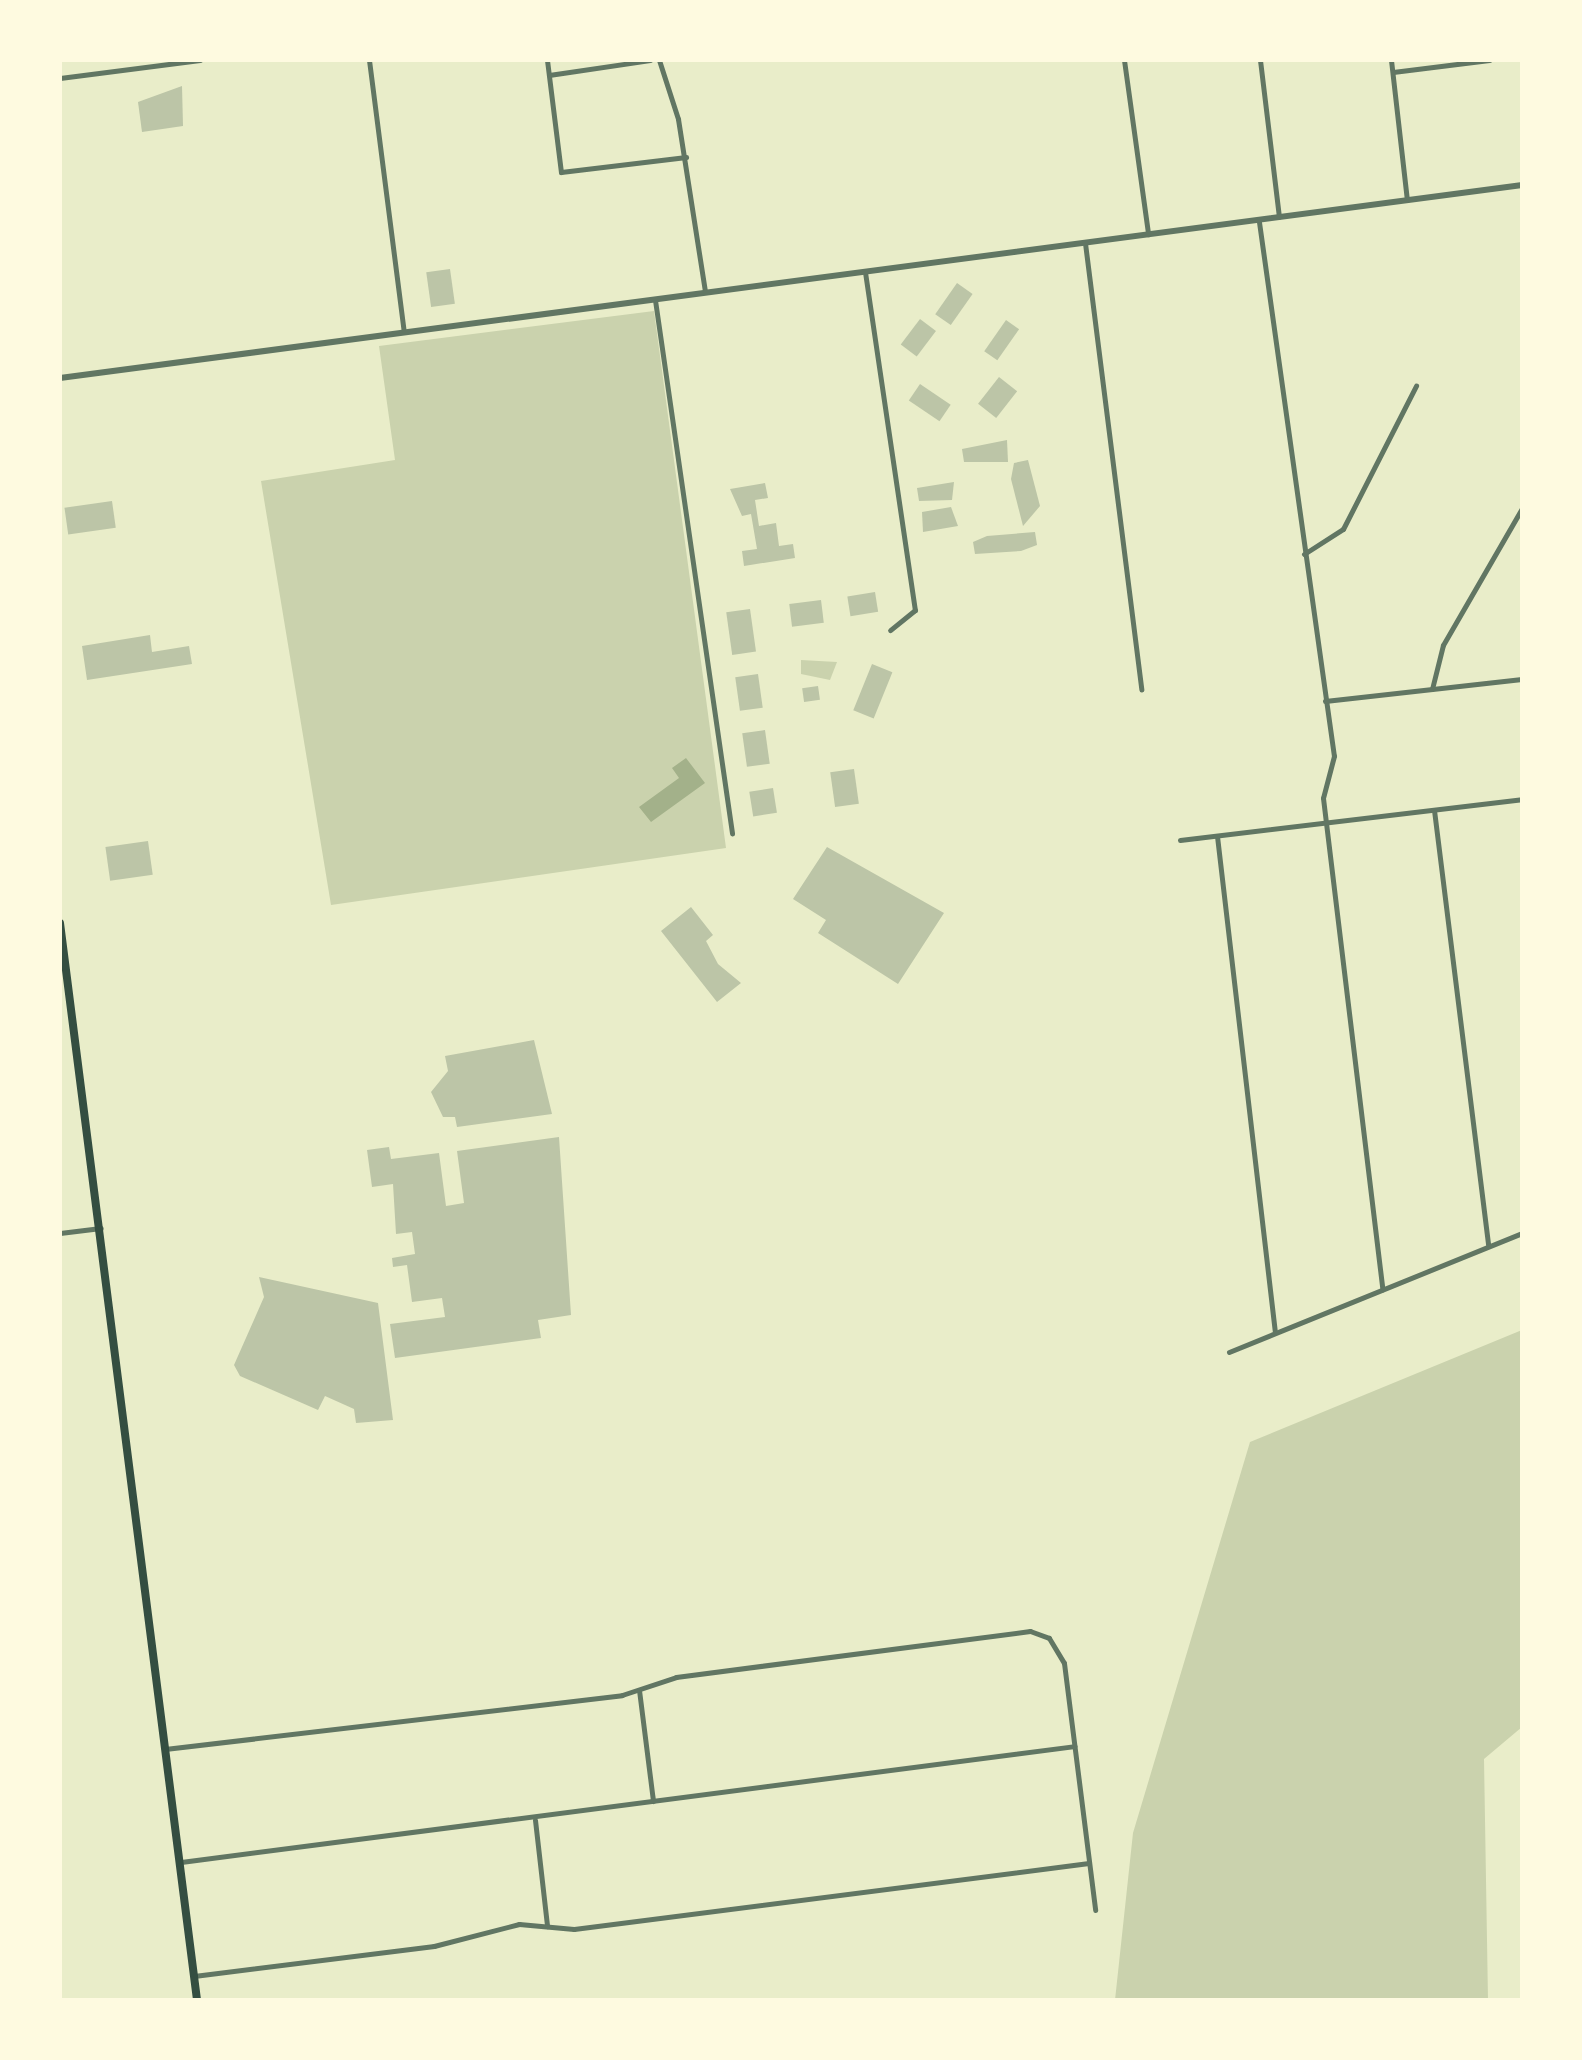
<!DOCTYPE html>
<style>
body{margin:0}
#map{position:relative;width:1582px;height:2060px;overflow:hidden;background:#e9edc9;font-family:Jost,sans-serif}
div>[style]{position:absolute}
.green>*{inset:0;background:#cad2ad}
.water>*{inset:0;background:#a3b18a}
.building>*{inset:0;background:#bcc5a7;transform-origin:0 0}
.minor>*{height:5px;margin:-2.5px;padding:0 2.5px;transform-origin:2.5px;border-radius:2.5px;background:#617663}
.tertiary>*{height:6px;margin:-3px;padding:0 3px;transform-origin:3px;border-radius:3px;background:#617663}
.secondary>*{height:8px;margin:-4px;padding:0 4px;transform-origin:4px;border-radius:4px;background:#344e41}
span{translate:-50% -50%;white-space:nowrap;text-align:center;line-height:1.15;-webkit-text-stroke:8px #fefae0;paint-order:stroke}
.frame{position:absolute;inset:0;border:62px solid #fefae0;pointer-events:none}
</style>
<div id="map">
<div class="green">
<div style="clip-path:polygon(654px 311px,726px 848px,331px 905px,261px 481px,395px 460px,379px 346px)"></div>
<div style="clip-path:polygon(801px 660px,837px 662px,830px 680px,801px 674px)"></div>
<div style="clip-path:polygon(1522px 1330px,1522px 1727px,1484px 1759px,1488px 2000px,1115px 2000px,1133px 1833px,1250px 1442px)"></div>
</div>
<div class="water">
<div style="clip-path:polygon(686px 758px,705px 783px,651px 822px,639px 807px,679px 778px,672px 768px)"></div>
</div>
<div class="building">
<div style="clip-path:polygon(182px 86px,183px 126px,142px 132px,138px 102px)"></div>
<div style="left:450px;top:269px;width:35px;height:24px;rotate:82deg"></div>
<div style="left:957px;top:283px;width:19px;height:38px;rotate:35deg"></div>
<div style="left:920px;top:319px;width:20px;height:32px;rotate:37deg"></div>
<div style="left:1006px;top:320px;width:16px;height:38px;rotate:35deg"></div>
<div style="left:999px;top:377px;width:23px;height:34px;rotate:38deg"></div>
<div style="left:920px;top:384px;width:37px;height:20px;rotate:34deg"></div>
<div style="clip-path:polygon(1007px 440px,1008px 462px,964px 462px,962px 449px)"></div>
<div style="clip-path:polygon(1028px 460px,1040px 506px,1023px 526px,1011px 479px,1014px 463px)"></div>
<div style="clip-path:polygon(954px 482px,952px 500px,919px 501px,917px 488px)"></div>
<div style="clip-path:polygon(765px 483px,768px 498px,755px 500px,759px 526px,776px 523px,779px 546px,793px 544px,795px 558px,744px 566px,742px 551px,757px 549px,751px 514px,742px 516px,730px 489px)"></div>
<div style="left:112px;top:501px;width:27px;height:48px;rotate:82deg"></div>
<div style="clip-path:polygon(951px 507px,958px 526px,923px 532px,922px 512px)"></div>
<div style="clip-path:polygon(1035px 532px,1037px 545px,1021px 551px,975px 554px,973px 542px,987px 536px)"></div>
<div style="left:875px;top:592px;width:20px;height:28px;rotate:81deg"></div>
<div style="left:821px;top:600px;width:23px;height:32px;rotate:83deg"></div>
<div style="left:750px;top:609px;width:43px;height:24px;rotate:82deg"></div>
<div style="clip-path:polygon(150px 635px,152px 652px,189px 646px,192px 664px,87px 680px,82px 646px)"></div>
<div style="left:872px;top:664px;width:22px;height:50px;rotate:22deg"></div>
<div style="left:758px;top:674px;width:34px;height:23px;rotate:82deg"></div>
<div style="left:818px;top:686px;width:14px;height:16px;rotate:82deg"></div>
<div style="left:765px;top:730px;width:34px;height:23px;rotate:82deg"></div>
<div style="left:854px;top:769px;width:35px;height:24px;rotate:82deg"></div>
<div style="left:773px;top:788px;width:25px;height:24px;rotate:81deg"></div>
<div style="left:148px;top:841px;width:34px;height:43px;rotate:82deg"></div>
<div style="clip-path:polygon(827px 847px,944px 913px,898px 984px,818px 933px,826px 920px,793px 899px)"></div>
<div style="clip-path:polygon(691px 907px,713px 935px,706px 941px,718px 964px,741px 983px,717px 1002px,661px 931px)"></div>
<div style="clip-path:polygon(534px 1040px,552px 1114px,457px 1127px,455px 1117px,443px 1117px,431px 1092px,448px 1071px,445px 1056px)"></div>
<div style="clip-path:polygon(559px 1137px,571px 1315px,538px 1320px,541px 1338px,395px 1358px,390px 1324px,445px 1317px,442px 1298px,412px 1302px,407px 1265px,393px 1267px,392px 1258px,415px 1254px,412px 1232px,396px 1234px,393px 1184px,372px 1187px,367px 1150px,389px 1147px,391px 1159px,439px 1153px,446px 1206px,464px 1203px,457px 1151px)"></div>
<div style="clip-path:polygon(259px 1277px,378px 1303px,393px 1420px,356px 1423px,354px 1409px,325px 1396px,318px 1410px,240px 1376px,234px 1365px,264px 1297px)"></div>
</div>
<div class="minor">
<div style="left:369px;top:60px;width:274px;rotate:82.7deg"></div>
<div style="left:547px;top:60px;width:113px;rotate:82.9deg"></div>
<div style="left:561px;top:172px;width:126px;rotate:-6.8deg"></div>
<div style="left:659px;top:60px;width:62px;rotate:72.1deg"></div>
<div style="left:678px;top:119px;width:175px;rotate:81.1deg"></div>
<div style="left:1124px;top:60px;width:176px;rotate:82.1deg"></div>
<div style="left:1260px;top:60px;width:158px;rotate:83.1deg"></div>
<div style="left:1391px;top:60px;width:141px;rotate:83.5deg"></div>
<div style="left:1393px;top:72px;width:97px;rotate:-7.1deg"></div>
<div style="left:549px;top:75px;width:102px;rotate:-8.4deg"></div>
<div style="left:60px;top:78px;width:141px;rotate:-7.3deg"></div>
<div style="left:1259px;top:222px;width:539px;rotate:82.01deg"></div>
<div style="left:1334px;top:756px;width:43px;rotate:104.7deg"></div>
<div style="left:1323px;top:798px;width:495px;rotate:83.1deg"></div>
<div style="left:1085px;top:243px;width:450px;rotate:82.8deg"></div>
<div style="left:865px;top:272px;width:342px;rotate:81.6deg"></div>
<div style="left:915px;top:610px;width:32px;rotate:141deg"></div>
<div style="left:655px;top:300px;width:539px;rotate:81.78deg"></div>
<div style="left:1304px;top:554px;width:46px;rotate:-32.7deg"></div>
<div style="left:1343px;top:529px;width:161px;rotate:-63deg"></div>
<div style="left:1432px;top:689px;width:45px;rotate:-76deg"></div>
<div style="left:1443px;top:645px;width:158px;rotate:-60deg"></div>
<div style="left:1325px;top:701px;width:198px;rotate:-6.4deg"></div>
<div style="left:1434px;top:810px;width:439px;rotate:82.9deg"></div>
<div style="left:1217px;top:836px;width:500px;rotate:83.34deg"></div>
<div style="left:1180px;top:840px;width:344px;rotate:-6.8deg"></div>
<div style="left:60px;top:1233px;width:41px;rotate:-7deg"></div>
<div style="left:1229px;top:1352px;width:316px;rotate:-22.1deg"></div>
<div style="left:639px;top:1690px;width:112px;rotate:82.8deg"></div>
<div style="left:165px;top:1749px;width:460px;rotate:-6.7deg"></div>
<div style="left:622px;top:1695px;width:57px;rotate:-18.4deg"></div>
<div style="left:676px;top:1677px;width:357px;rotate:-7.4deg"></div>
<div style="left:1030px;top:1631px;width:20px;rotate:20deg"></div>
<div style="left:1049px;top:1638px;width:29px;rotate:59deg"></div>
<div style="left:1064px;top:1663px;width:249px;rotate:82.8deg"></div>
<div style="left:535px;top:1820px;width:107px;rotate:83.5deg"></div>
<div style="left:181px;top:1862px;width:901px;rotate:-7.39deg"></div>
<div style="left:194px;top:1976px;width:242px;rotate:-7.1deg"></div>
<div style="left:434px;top:1946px;width:88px;rotate:-14.5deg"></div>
<div style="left:519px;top:1924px;width:55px;rotate:5.2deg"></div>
<div style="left:574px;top:1929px;width:519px;rotate:-7.3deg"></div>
</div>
<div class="tertiary">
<div style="left:60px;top:378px;width:1475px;rotate:-7.52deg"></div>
</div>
<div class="secondary">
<div style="left:60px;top:923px;width:1086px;rotate:82.75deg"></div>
</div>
<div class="frame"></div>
</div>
